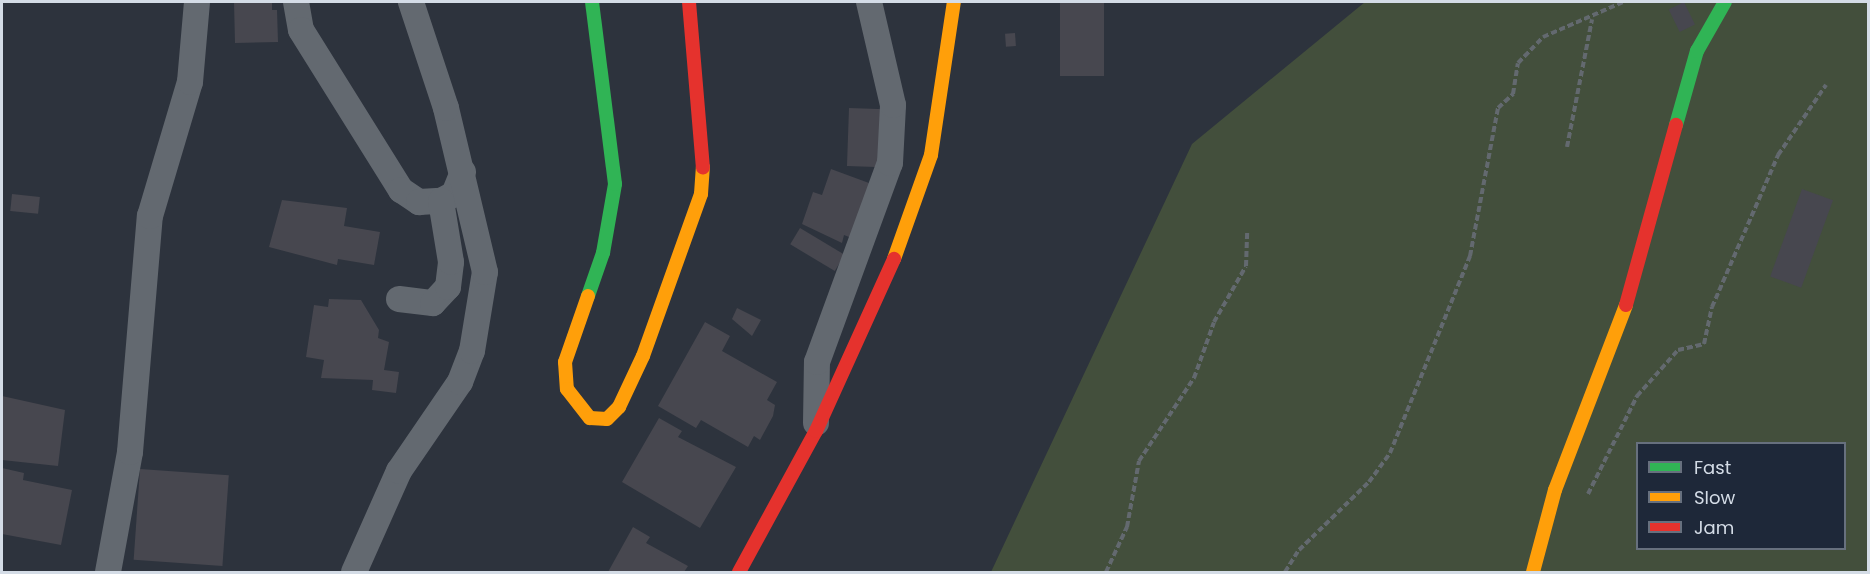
<!DOCTYPE html>
<style>
body{margin:0}
#map{position:relative;width:1870px;height:574px;overflow:hidden;background:#2d333d;font-family:Poppins,sans-serif}
div>[style]{position:absolute}
.green>*{inset:0;background:#434f3c}
.building>*{inset:0;background:#47474f;transform-origin:0 0}
.path>*{height:4px;margin-top:-2px;transform-origin:0;background:repeating-linear-gradient(90deg,#63696f 0 6px,transparent 0 9px)}
.street>*{height:26px;margin:-13px;padding:0 13px;transform-origin:13px;border-radius:13px;background:#636970}
.fast>*{height:14px;margin:-7px;padding:0 7px;transform-origin:7px;border-radius:7px;background:#30b455}
.slow>*{height:14px;margin:-7px;padding:0 7px;transform-origin:7px;border-radius:7px;background:#ff9f0a}
.jam>*{height:14px;margin:-7px;padding:0 7px;transform-origin:7px;border-radius:7px;background:#e5322d}
span{translate:-50% -50%;white-space:nowrap;text-align:center;line-height:1.15;-webkit-text-stroke:5px #1e2839;paint-order:stroke}
.frame{position:absolute;inset:0;border:3px solid #d4dce6;pointer-events:none}
.legend{position:absolute;left:1636px;top:442px;width:210px;height:108px;box-sizing:border-box;background:#1e2839;border:2px solid #67707e;margin:0;padding:8px 10px;list-style:none;font-size:18px;color:#d4dce6}
.legend li{display:flex;align-items:center;gap:12px;height:30px}
.legend b{width:30px;border:2px solid #67707e}
</style>
<div id="map">
<div class="green">
<div style="clip-path:polygon(evenodd,1365px 2px,1868px 2px,1868px 572px,991px 572px,1192px 144px,1365px 2px,1638px 444px,1844px 444px,1844px 548px,1638px 548px,1638px 444px)"></div>
</div>
<div class="building">
<div style="clip-path:polygon(234px 2px,272px 2px,272px 10px,277px 10px,278px 42px,235px 43px)"></div>
<div style="left:1060px;top:2px;width:44px;height:74px"></div>
<div style="left:1684px;top:2px;width:25px;height:17px;rotate:64deg"></div>
<div style="left:1015px;top:33px;width:13px;height:10px;rotate:86deg"></div>
<div style="left:849px;top:108px;width:36px;height:58px;rotate:2deg"></div>
<div style="clip-path:polygon(831px 169px,869px 183px,854px 239px,844px 235px,842px 243px,802px 224px,813px 192px,822px 195px)"></div>
<div style="left:1802px;top:189px;width:33px;height:93px;rotate:20deg"></div>
<div style="left:12px;top:194px;width:28px;height:17px;rotate:6deg"></div>
<div style="clip-path:polygon(282px 200px,347px 208px,344px 226px,380px 232px,374px 265px,338px 259px,337px 265px,269px 247px)"></div>
<div style="left:800px;top:228px;width:52px;height:19px;rotate:31deg"></div>
<div style="clip-path:polygon(329px 299px,361px 300px,379px 330px,378px 338px,389px 342px,384px 370px,399px 372px,396px 393px,372px 390px,373px 380px,321px 378px,324px 360px,306px 357px,314px 305px,328px 307px)"></div>
<div style="clip-path:polygon(737px 308px,761px 320px,752px 336px,732px 319px)"></div>
<div style="clip-path:polygon(705px 322px,730px 336px,722px 351px,777px 382px,767px 400px,775px 405px,773px 416px,760px 440px,754px 436px,748px 447px,701px 420px,696px 428px,658px 406px)"></div>
<div style="clip-path:polygon(2px 396px,65px 410px,58px 466px,2px 460px)"></div>
<div style="clip-path:polygon(659px 418px,682px 431px,678px 437px,736px 467px,700px 528px,622px 482px)"></div>
<div style="clip-path:polygon(2px 468px,24px 473px,23px 480px,72px 490px,61px 545px,2px 534px)"></div>
<div style="left:140px;top:469px;width:89px;height:91px;rotate:4deg"></div>
<div style="clip-path:polygon(633px 527px,650px 537px,646px 543px,688px 566px,684px 572px,608px 572px)"></div>
</div>
<div class="path">
<div style="left:1567px;top:147px;width:130px;rotate:-78.9deg"></div>
<div style="left:1588px;top:494px;width:110px;rotate:-63.4deg"></div>
<div style="left:1637px;top:396px;width:62px;rotate:-48.3deg"></div>
<div style="left:1678px;top:350px;width:27px;rotate:-13deg"></div>
<div style="left:1704px;top:344px;width:38px;rotate:-78deg"></div>
<div style="left:1712px;top:307px;width:166px;rotate:-66.5deg"></div>
<div style="left:1778px;top:155px;width:85px;rotate:-55.6deg"></div>
<div style="left:1106px;top:572px;width:50px;rotate:-65deg"></div>
<div style="left:1127px;top:527px;width:67px;rotate:-79.7deg"></div>
<div style="left:1139px;top:461px;width:100px;rotate:-56.5deg"></div>
<div style="left:1194px;top:378px;width:59px;rotate:-70.3deg"></div>
<div style="left:1214px;top:322px;width:64px;rotate:-60.3deg"></div>
<div style="left:1246px;top:266px;width:34px;rotate:-88deg"></div>
<div style="left:1285px;top:572px;width:26px;rotate:-58deg"></div>
<div style="left:1299px;top:550px;width:98px;rotate:-44.2deg"></div>
<div style="left:1369px;top:482px;width:36px;rotate:-54deg"></div>
<div style="left:1390px;top:453px;width:213px;rotate:-67.9deg"></div>
<div style="left:1470px;top:256px;width:151px;rotate:-79.3deg"></div>
<div style="left:1498px;top:108px;width:21px;rotate:-43deg"></div>
<div style="left:1513px;top:94px;width:31px;rotate:-81deg"></div>
<div style="left:1518px;top:63px;width:36px;rotate:-46deg"></div>
<div style="left:1543px;top:37px;width:87px;rotate:-23.6deg"></div>
</div>
<div class="street">
<div style="left:296px;top:2px;width:28px;rotate:80deg"></div>
<div style="left:301px;top:30px;width:189px;rotate:58deg"></div>
<div style="left:401px;top:190px;width:22px;rotate:34deg"></div>
<div style="left:419px;top:202px;width:22px;rotate:-3deg"></div>
<div style="left:441px;top:201px;width:15px;rotate:-28deg"></div>
<div style="left:454px;top:194px;width:24px;rotate:-68deg"></div>
<div style="left:399px;top:299px;width:34px;rotate:7deg"></div>
<div style="left:433px;top:303px;width:22px;rotate:-47deg"></div>
<div style="left:448px;top:287px;width:25px;rotate:-83deg"></div>
<div style="left:451px;top:262px;width:62px;rotate:-99.3deg"></div>
<div style="left:816px;top:423px;width:61px;rotate:-89.1deg"></div>
<div style="left:817px;top:362px;width:212px;rotate:-69.9deg"></div>
<div style="left:890px;top:163px;width:58px;rotate:-87deg"></div>
<div style="left:893px;top:105px;width:106px;rotate:-103.1deg"></div>
<div style="left:108px;top:572px;width:122px;rotate:-79.6deg"></div>
<div style="left:130px;top:452px;width:237px;rotate:-85.2deg"></div>
<div style="left:150px;top:216px;width:140px;rotate:-73.4deg"></div>
<div style="left:190px;top:82px;width:80px;rotate:-85deg"></div>
<div style="left:354px;top:572px;width:111px;rotate:-66deg"></div>
<div style="left:399px;top:471px;width:108px;rotate:-55.6deg"></div>
<div style="left:460px;top:382px;width:33px;rotate:-69deg"></div>
<div style="left:472px;top:351px;width:80px;rotate:-80.7deg"></div>
<div style="left:485px;top:272px;width:169px;rotate:-103.4deg"></div>
<div style="left:446px;top:108px;width:112px;rotate:-108.3deg"></div>
</div>
<div class="fast">
<div style="left:1676px;top:125px;width:77px;rotate:-74.2deg"></div>
<div style="left:1697px;top:51px;width:56px;rotate:-60.3deg"></div>
<div style="left:588px;top:296px;width:46px;rotate:-70.8deg"></div>
<div style="left:603px;top:253px;width:70px;rotate:-80.1deg"></div>
<div style="left:615px;top:184px;width:183px;rotate:-97.2deg"></div>
</div>
<div class="slow">
<div style="left:894px;top:259px;width:110px;rotate:-70.4deg"></div>
<div style="left:931px;top:155px;width:155px;rotate:-81.5deg"></div>
<div style="left:588px;top:296px;width:70px;rotate:109.2deg"></div>
<div style="left:565px;top:362px;width:27px;rotate:86deg"></div>
<div style="left:567px;top:389px;width:37px;rotate:52deg"></div>
<div style="left:590px;top:418px;width:17px;rotate:3deg"></div>
<div style="left:607px;top:419px;width:17px;rotate:-45deg"></div>
<div style="left:619px;top:407px;width:56px;rotate:-64.8deg"></div>
<div style="left:643px;top:356px;width:172px;rotate:-70.3deg"></div>
<div style="left:701px;top:194px;width:27px;rotate:-86deg"></div>
<div style="left:1533px;top:572px;width:85px;rotate:-75deg"></div>
<div style="left:1555px;top:490px;width:198px;rotate:-69deg"></div>
</div>
<div class="jam">
<div style="left:689px;top:2px;width:166px;rotate:85.2deg"></div>
<div style="left:1626px;top:305px;width:187px;rotate:-74.5deg"></div>
<div style="left:739px;top:572px;width:161px;rotate:-61.4deg"></div>
<div style="left:816px;top:431px;width:189px;rotate:-65.6deg"></div>
</div>
<div class="frame"></div>
<ul class="legend">
<li><b style="height:8px;background:#30b455"></b>Fast</li>
<li><b style="height:8px;background:#ff9f0a"></b>Slow</li>
<li><b style="height:8px;background:#e5322d"></b>Jam</li>
</ul>
</div>
